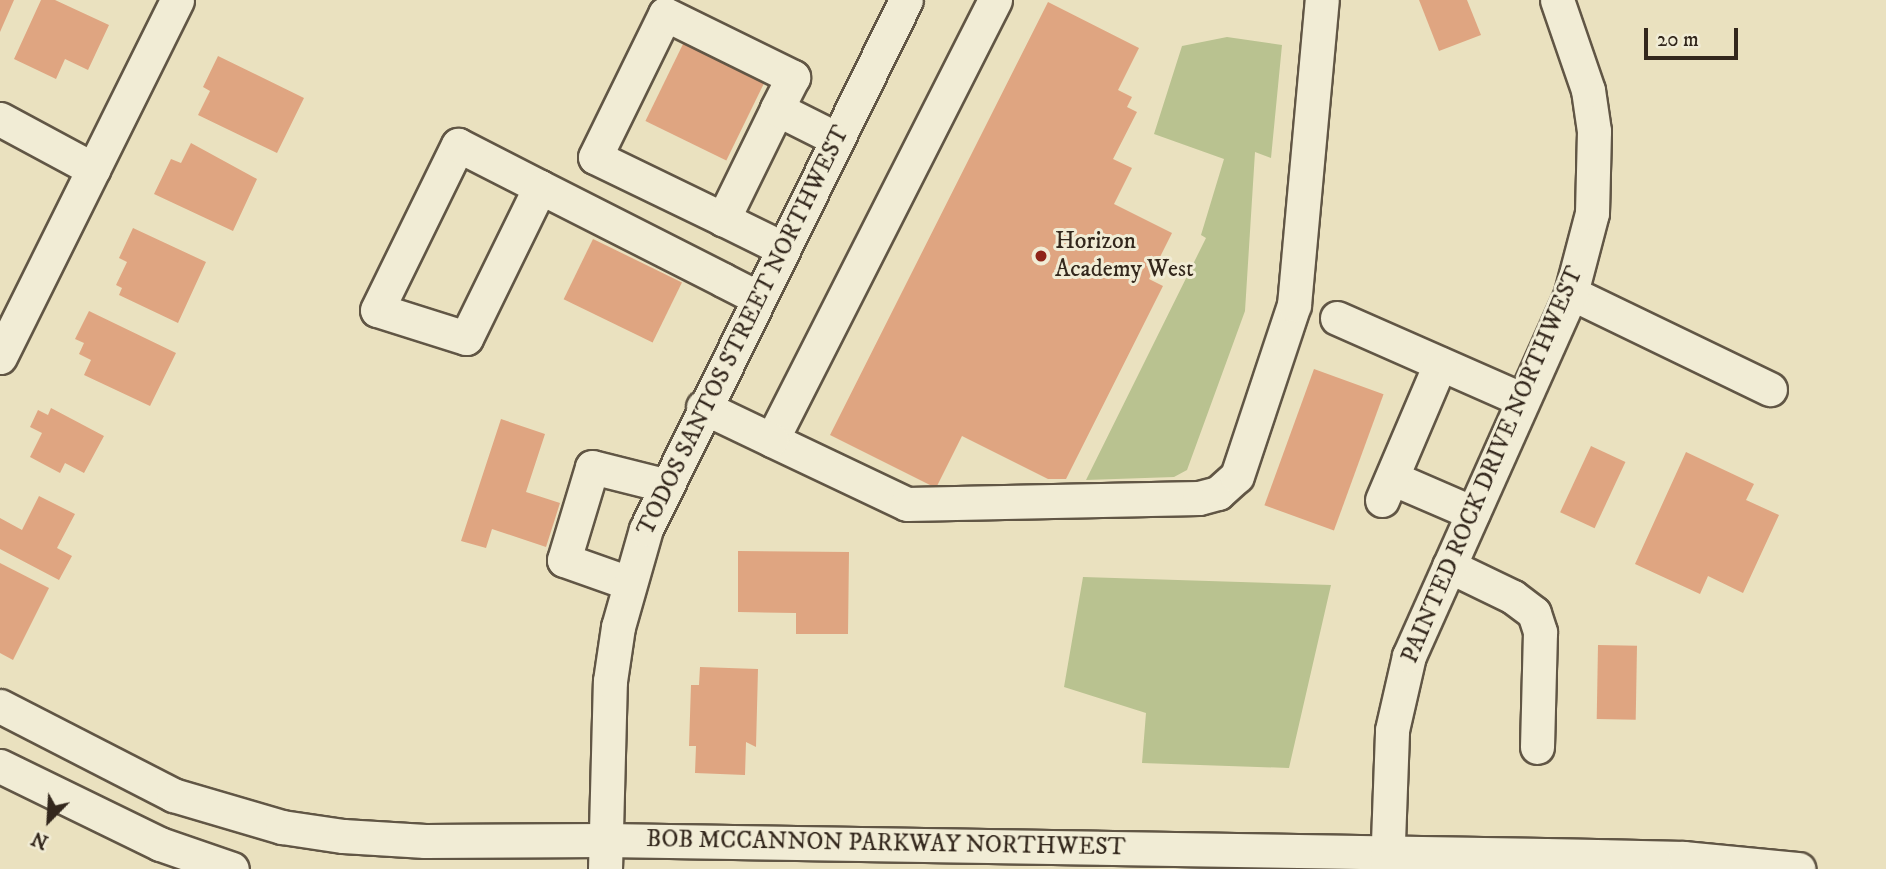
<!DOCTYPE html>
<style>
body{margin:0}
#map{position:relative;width:1886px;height:869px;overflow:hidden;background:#eae1bf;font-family:"IM FELL DW Pica",serif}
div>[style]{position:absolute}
.green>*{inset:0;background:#b9c290}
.building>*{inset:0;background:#dfa581;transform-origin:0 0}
.roads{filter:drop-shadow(2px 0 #615645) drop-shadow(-2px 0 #615645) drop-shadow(0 2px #615645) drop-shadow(0 -2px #615645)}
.minor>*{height:33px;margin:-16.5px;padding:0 16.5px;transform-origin:16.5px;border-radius:16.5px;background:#f1ecd5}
.dots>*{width:19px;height:19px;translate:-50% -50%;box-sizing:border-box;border:4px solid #f1ecd5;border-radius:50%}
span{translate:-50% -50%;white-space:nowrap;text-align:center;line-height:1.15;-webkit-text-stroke:6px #f1ecd5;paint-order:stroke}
.poi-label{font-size:24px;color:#33271c}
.left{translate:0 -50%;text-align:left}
.street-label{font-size:24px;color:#33271c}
.north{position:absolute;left:14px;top:785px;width:70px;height:70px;-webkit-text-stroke:5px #f1ecd5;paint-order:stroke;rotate:204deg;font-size:19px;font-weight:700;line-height:28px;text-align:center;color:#33271c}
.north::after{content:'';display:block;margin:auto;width:24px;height:32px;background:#33271c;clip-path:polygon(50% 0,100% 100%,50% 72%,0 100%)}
.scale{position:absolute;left:1644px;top:28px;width:94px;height:32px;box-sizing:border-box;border:4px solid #33271c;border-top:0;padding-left:9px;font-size:21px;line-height:24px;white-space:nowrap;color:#33271c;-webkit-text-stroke:5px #f1ecd5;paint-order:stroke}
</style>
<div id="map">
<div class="green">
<div style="clip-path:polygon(1227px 37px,1282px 45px,1271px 158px,1255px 152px,1245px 311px,1187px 470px,1174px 477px,1086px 480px,1206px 238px,1201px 235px,1224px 159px,1154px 134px,1182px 46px)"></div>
<div style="clip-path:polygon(1083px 577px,1331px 585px,1289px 768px,1142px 763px,1146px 713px,1064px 687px)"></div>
</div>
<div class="building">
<div style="clip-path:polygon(0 0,14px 0,0 32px)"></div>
<div style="clip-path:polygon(41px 0,55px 0,109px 25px,88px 70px,65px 59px,56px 79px,14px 59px)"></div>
<div style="clip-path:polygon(1419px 0,1467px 0,1481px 35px,1439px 51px)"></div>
<div style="clip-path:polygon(1048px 2px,1139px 48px,1118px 90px,1132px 97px,1127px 107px,1137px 112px,1113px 159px,1132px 168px,1114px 204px,1172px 233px,1149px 279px,1163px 286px,1066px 479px,1048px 479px,962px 436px,936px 488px,830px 435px)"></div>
<div style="left:684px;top:42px;width:90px;height:88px;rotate:26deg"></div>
<div style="clip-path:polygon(218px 56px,304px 98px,277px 153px,198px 115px,210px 91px,203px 87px)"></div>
<div style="clip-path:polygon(191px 143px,257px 179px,233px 231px,154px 194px,171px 159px,181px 163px)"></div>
<div style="clip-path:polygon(133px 228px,206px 262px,178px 323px,119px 295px,122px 288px,116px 285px,127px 262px,119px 258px)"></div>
<div style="left:593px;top:239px;width:99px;height:67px;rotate:26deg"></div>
<div style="clip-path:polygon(89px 311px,176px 353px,150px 406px,84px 375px,91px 360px,79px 354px,84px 343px,75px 339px)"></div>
<div style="left:1314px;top:369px;width:74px;height:145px;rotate:20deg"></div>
<div style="clip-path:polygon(51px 408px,104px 436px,84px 473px,65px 463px,60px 473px,30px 457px,42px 433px,30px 427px,38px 410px,48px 415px)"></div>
<div style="clip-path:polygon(501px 419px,545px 434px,526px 492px,560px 503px,546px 547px,492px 529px,486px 548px,461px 541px)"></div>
<div style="left:1591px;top:446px;width:38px;height:73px;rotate:25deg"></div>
<div style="clip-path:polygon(1686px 452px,1754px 484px,1746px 500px,1779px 515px,1743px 593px,1708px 576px,1700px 594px,1635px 564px)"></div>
<div style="clip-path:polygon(39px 496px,75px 514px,57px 548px,72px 556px,59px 580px,0 549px,0 518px,22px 530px)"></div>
<div style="clip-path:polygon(738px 551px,849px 552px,848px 634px,796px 634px,796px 613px,738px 612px)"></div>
<div style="clip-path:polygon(0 563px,49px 588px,13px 660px,0 653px)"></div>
<div style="left:1598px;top:645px;width:39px;height:74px;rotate:1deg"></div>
<div style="clip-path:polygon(700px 667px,758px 669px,756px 747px,746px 742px,745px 775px,695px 773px,696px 746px,689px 746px,691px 685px,699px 685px)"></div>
</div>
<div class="roads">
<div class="minor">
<div style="left:995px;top:0;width:493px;rotate:116.9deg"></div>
<div style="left:772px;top:440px;width:149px;rotate:25.4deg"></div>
<div style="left:907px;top:504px;width:292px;rotate:-1.2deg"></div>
<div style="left:1199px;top:498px;width:20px;rotate:-15deg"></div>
<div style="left:1218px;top:493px;width:25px;rotate:-42deg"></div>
<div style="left:1237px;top:476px;width:180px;rotate:-71.6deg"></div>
<div style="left:1294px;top:305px;width:306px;rotate:-84.8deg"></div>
<div style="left:777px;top:109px;width:123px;rotate:116.1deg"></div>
<div style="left:723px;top:219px;width:142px;rotate:-154.2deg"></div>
<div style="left:595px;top:157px;width:159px;rotate:-63.9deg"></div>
<div style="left:665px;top:14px;width:143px;rotate:26.2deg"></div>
<div style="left:793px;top:77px;width:36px;rotate:117deg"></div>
<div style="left:777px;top:109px;width:67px;rotate:26.6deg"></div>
<div style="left:0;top:119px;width:106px;rotate:28.3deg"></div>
<div style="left:540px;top:187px;width:168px;rotate:116.1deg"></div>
<div style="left:466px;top:338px;width:93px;rotate:-162.5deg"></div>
<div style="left:377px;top:310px;width:184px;rotate:-63.9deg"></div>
<div style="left:458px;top:145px;width:92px;rotate:27.1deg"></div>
<div style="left:540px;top:187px;width:205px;rotate:26.9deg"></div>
<div style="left:723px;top:280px;width:39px;rotate:27deg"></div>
<div style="left:723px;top:219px;width:66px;rotate:26.2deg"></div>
<div style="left:1571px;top:293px;width:221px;rotate:25.8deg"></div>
<div style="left:1337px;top:318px;width:203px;rotate:23.8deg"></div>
<div style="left:0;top:357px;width:398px;rotate:-63.6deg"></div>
<div style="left:703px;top:407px;width:76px;rotate:25.6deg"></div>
<div style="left:1392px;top:478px;width:88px;rotate:23.4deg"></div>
<div style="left:1382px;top:500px;width:148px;rotate:-66.9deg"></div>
<div style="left:1449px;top:566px;width:71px;rotate:25.8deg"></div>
<div style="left:1513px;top:597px;width:26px;rotate:37deg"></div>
<div style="left:1534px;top:613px;width:20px;rotate:72deg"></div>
<div style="left:1540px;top:632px;width:115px;rotate:91.5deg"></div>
<div style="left:629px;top:583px;width:69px;rotate:-160.5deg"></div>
<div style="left:564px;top:560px;width:97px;rotate:-73.2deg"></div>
<div style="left:592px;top:467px;width:74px;rotate:14deg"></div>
<div style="left:0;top:706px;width:195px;rotate:27.2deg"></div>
<div style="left:173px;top:795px;width:114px;rotate:16.4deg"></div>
<div style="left:282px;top:827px;width:62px;rotate:8.4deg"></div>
<div style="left:343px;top:836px;width:82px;rotate:3.5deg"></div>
<div style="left:425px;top:841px;width:180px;rotate:-0.3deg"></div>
<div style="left:605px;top:840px;width:940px;rotate:0.91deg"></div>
<div style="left:1545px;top:855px;width:139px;rotate:1.2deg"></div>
<div style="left:1684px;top:858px;width:115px;rotate:5.5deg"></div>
<div style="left:0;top:766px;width:178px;rotate:26deg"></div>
<div style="left:160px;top:844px;width:76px;rotate:19.1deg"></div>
<div style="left:605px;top:869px;width:188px;rotate:-88.5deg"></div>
<div style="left:610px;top:681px;width:55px;rotate:-81.6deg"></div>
<div style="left:618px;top:627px;width:102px;rotate:-74.1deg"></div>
<div style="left:646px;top:529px;width:589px;rotate:-63.83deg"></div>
<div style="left:1387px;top:869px;width:139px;rotate:-87.9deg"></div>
<div style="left:1392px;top:730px;width:76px;rotate:-77.1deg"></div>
<div style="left:1409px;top:656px;width:398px;rotate:-65.9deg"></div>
<div style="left:1571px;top:293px;width:83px;rotate:-75.3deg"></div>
<div style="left:1592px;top:213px;width:82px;rotate:-88.6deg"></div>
<div style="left:1594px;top:131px;width:41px;rotate:-98.3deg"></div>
<div style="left:1588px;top:90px;width:95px;rotate:-109deg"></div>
</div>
</div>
<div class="dots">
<div style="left:1041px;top:256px;background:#8f2418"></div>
</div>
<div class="poi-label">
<span class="left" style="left:1055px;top:256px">Horizon<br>Academy West</span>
</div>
<div class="street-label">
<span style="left:744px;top:331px;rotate:-64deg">TODOS SANTOS STREET NORTHWEST</span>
<span style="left:1493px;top:465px;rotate:-67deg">PAINTED ROCK DRIVE NORTHWEST</span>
<span style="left:886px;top:844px;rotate:1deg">BOB MCCANNON PARKWAY NORTHWEST</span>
</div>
<div class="north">N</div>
<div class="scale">20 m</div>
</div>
